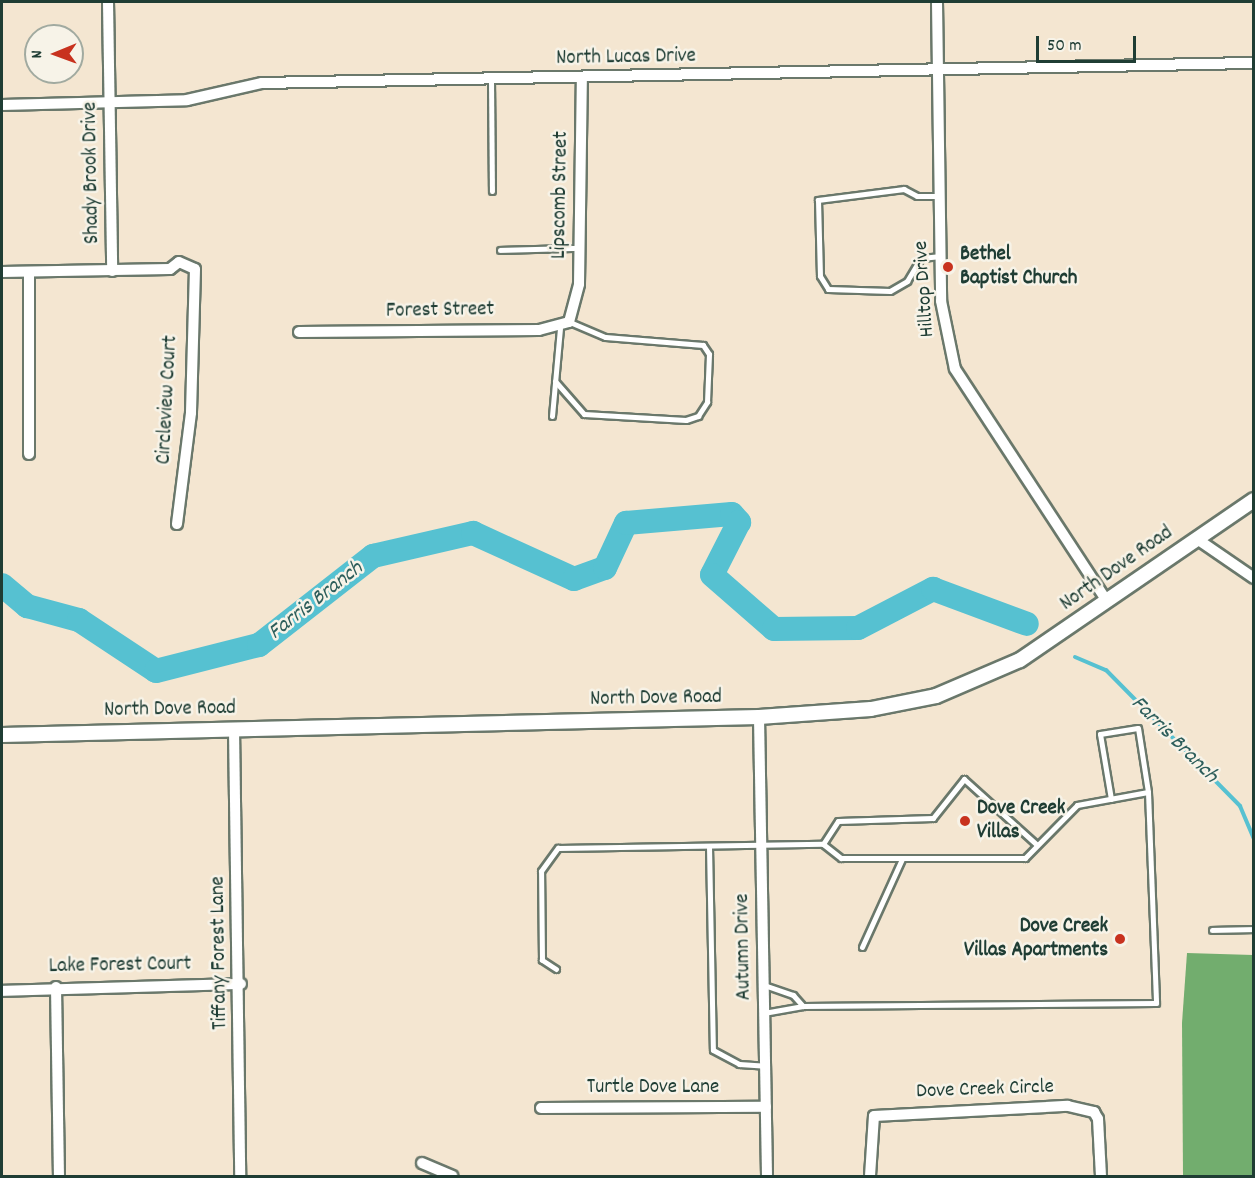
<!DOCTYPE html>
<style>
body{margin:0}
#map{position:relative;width:1255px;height:1178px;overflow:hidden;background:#f4e6d1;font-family:Dekko,sans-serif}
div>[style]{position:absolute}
.forest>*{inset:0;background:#72ad6e}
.stream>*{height:4px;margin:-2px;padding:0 2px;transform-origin:2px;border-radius:2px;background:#56c1d1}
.river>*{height:24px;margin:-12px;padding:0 12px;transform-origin:12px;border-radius:12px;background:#56c1d1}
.roads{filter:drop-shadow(2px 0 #6a786b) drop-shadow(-2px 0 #6a786b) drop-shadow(0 2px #6a786b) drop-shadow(0 -2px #6a786b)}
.service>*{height:5px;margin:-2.5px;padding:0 2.5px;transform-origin:2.5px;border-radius:2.5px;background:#fff}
.minor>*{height:10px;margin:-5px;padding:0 5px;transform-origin:5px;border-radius:5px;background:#fff}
.tertiary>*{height:14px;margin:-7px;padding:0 7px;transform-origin:7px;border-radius:7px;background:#fff}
.dots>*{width:16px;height:16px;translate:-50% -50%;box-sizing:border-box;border:3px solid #f7f3e8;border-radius:50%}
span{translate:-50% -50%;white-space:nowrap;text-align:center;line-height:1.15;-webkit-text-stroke:5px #f7f3e8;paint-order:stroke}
.street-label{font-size:21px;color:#1f3d34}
.poi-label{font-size:21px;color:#1f3d34;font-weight:700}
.left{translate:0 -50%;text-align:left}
.right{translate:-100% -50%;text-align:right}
.water-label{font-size:22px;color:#2d5e5b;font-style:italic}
.frame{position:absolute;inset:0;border:3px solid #1f3d34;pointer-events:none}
.north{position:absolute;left:24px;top:24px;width:60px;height:60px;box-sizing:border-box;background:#f7f3e8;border:2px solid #a1aaa0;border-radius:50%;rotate:269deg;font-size:16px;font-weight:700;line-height:24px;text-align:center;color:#1f3d34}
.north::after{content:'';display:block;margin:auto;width:21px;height:27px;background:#c8321e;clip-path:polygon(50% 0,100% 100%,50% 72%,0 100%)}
.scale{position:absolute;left:1036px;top:36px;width:100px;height:27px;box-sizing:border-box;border:3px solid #1f3d34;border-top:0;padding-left:8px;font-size:18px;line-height:21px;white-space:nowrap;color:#1f3d34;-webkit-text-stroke:4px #f7f3e8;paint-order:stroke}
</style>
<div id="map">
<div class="forest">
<div style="clip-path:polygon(1187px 953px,1253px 955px,1253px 1176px,1183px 1176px,1182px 1023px)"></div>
</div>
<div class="stream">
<div style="left:1075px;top:657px;width:34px;rotate:23deg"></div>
<div style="left:1106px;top:670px;width:191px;rotate:45.4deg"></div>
<div style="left:1240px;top:806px;width:36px;rotate:67deg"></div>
</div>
<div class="river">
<div style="left:2px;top:585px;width:33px;rotate:40deg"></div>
<div style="left:27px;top:606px;width:54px;rotate:15.1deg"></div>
<div style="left:79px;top:620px;width:92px;rotate:33.5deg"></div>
<div style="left:156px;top:671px;width:106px;rotate:-14.2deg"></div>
<div style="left:259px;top:645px;width:145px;rotate:-38deg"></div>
<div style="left:373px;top:556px;width:103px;rotate:-13deg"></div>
<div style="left:473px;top:533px;width:111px;rotate:24.5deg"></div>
<div style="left:574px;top:579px;width:33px;rotate:-20deg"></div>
<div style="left:605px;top:568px;width:50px;rotate:-65deg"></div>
<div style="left:626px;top:523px;width:106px;rotate:-4.9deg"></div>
<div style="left:732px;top:514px;width:11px;rotate:49deg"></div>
<div style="left:739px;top:522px;width:59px;rotate:117deg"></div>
<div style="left:712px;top:575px;width:82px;rotate:41.1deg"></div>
<div style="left:774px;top:629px;width:84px;rotate:-0.7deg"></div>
<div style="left:858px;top:628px;width:85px;rotate:-27.5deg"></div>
<div style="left:933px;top:589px;width:100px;rotate:20.4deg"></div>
</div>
<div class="roads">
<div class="service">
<div style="left:491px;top:80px;width:111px;rotate:89.5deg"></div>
<div style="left:940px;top:196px;width:23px;rotate:180deg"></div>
<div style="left:917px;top:196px;width:15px;rotate:-152deg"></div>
<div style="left:904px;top:189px;width:87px;rotate:172.7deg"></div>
<div style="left:818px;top:200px;width:76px;rotate:88.5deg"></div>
<div style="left:820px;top:276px;width:15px;rotate:58deg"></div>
<div style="left:828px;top:289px;width:62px;rotate:1.8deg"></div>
<div style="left:890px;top:291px;width:20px;rotate:-30deg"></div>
<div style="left:907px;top:281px;width:27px;rotate:-59deg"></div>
<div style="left:921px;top:258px;width:20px;rotate:-6deg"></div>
<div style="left:500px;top:250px;width:79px;rotate:-1.5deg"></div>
<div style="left:555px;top:381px;width:44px;rotate:48.7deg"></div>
<div style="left:584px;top:414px;width:102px;rotate:3.4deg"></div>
<div style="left:686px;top:420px;width:13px;rotate:-18deg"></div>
<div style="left:698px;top:416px;width:17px;rotate:-57deg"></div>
<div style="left:707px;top:402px;width:48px;rotate:-87.6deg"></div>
<div style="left:709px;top:354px;width:11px;rotate:-124deg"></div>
<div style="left:703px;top:345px;width:98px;rotate:-175.3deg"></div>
<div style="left:605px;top:337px;width:39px;rotate:-157deg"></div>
<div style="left:552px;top:416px;width:88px;rotate:-84.8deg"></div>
<div style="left:1111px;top:799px;width:66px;rotate:-99.6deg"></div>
<div style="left:1100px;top:734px;width:38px;rotate:-9deg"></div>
<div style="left:1138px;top:728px;width:65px;rotate:81.1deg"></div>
<div style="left:823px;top:844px;width:27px;rotate:-57deg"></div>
<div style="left:838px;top:821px;width:95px;rotate:-1.8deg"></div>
<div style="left:933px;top:818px;width:50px;rotate:-51.5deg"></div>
<div style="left:964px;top:779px;width:98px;rotate:42.1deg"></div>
<div style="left:709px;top:846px;width:204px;rotate:88.9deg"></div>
<div style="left:713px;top:1050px;width:30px;rotate:28deg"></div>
<div style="left:739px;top:1064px;width:26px;rotate:4deg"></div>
<div style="left:1212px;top:930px;width:42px;rotate:-1.4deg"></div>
<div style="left:862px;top:947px;width:97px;rotate:-65.6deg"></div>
<div style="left:556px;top:969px;width:17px;rotate:-147deg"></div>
<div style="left:542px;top:960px;width:89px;rotate:-90.6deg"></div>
<div style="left:541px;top:871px;width:29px;rotate:-54deg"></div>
<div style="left:558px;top:848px;width:265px;rotate:-0.9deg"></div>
<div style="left:823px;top:844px;width:23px;rotate:38deg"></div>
<div style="left:841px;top:858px;width:184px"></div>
<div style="left:1025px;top:858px;width:74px;rotate:-45.5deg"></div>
<div style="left:1077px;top:805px;width:72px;rotate:-10.4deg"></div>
<div style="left:1148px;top:792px;width:211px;rotate:87.8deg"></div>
<div style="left:1156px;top:1003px;width:353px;rotate:179.5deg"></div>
<div style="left:764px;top:985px;width:31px;rotate:19deg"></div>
<div style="left:793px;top:995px;width:15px;rotate:48deg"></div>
<div style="left:803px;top:1006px;width:40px;rotate:170deg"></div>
</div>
<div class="minor">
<div style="left:108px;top:2px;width:269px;rotate:89.1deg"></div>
<div style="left:937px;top:2px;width:299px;rotate:89.2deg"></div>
<div style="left:941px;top:301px;width:69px;rotate:78.4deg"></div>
<div style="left:955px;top:369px;width:276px;rotate:56.8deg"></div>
<div style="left:2px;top:105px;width:185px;rotate:-1.5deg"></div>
<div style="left:187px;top:100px;width:77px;rotate:-12.8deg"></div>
<div style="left:262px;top:83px;width:992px;rotate:-1.16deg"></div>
<div style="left:2px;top:272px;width:168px;rotate:-1deg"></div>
<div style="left:170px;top:269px;width:11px;rotate:-38deg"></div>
<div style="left:179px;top:262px;width:17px;rotate:24deg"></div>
<div style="left:195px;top:269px;width:144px;rotate:91.6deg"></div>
<div style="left:191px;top:413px;width:112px;rotate:97.2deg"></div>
<div style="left:29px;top:272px;width:182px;rotate:90deg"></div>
<div style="left:299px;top:332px;width:240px;rotate:-0.5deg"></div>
<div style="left:539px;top:330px;width:31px;rotate:-15deg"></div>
<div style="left:569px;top:322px;width:39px;rotate:-75deg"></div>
<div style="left:579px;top:284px;width:206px;rotate:-89.2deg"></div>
<div style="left:1197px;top:539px;width:69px;rotate:34.4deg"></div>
<div style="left:759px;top:717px;width:459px;rotate:89deg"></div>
<div style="left:234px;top:729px;width:447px;rotate:89.2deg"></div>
<div style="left:56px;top:987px;width:189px;rotate:89.1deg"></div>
<div style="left:2px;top:991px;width:239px;rotate:-1.7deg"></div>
<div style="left:541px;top:1108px;width:225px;rotate:-0.3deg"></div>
<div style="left:422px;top:1163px;width:33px;rotate:23deg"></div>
<div style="left:870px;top:1176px;width:60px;rotate:-86.2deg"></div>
<div style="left:874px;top:1116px;width:194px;rotate:-3deg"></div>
<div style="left:1068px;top:1106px;width:27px;rotate:13deg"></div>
<div style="left:1094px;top:1112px;width:8px;rotate:60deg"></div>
<div style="left:1098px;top:1119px;width:57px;rotate:87deg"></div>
</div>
<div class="tertiary">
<div style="left:2px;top:735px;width:757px;rotate:-1.36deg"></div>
<div style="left:759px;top:717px;width:112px;rotate:-4.1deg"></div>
<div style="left:871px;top:709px;width:66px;rotate:-11.3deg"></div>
<div style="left:936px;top:696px;width:91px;rotate:-23.2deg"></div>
<div style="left:1020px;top:660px;width:283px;rotate:-34.4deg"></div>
</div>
</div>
<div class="dots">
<div style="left:948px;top:267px;background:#c8321e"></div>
<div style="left:965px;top:821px;background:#c8321e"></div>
<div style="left:1120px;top:939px;background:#c8321e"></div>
</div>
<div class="street-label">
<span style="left:626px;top:58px;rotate:-1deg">North Lucas Drive</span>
<span style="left:92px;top:173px;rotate:-91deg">Shady Brook Drive</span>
<span style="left:561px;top:195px;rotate:-89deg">Lipscomb Street</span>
<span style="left:925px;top:289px;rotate:-94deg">Hilltop Drive</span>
<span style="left:440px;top:311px;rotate:-1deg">Forest Street</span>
<span style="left:168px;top:400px;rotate:-87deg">Circleview Court</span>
<span style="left:1117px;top:569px;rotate:-35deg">North Dove Road</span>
<span style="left:656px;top:699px;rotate:-1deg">North Dove Road</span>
<span style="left:170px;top:710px;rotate:-1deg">North Dove Road</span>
<span style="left:744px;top:947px;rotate:-91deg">Autumn Drive</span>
<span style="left:220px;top:953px;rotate:-91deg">Tiffany Forest Lane</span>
<span style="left:120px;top:966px;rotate:-1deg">Lake Forest Court</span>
<span style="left:653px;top:1088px">Turtle Dove Lane</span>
<span style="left:985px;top:1090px;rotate:-2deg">Dove Creek Circle</span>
</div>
<div class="poi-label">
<span class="left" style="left:960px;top:267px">Bethel<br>Baptist Church</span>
<span class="left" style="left:977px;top:821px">Dove Creek<br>Villas</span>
<span class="right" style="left:1108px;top:939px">Dove Creek<br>Villas Apartments</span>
</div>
<div class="water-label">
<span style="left:316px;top:601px;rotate:-38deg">Farris Branch</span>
<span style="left:1174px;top:740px;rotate:45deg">Farris Branch</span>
</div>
<div class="frame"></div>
<div class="north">N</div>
<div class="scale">50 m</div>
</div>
